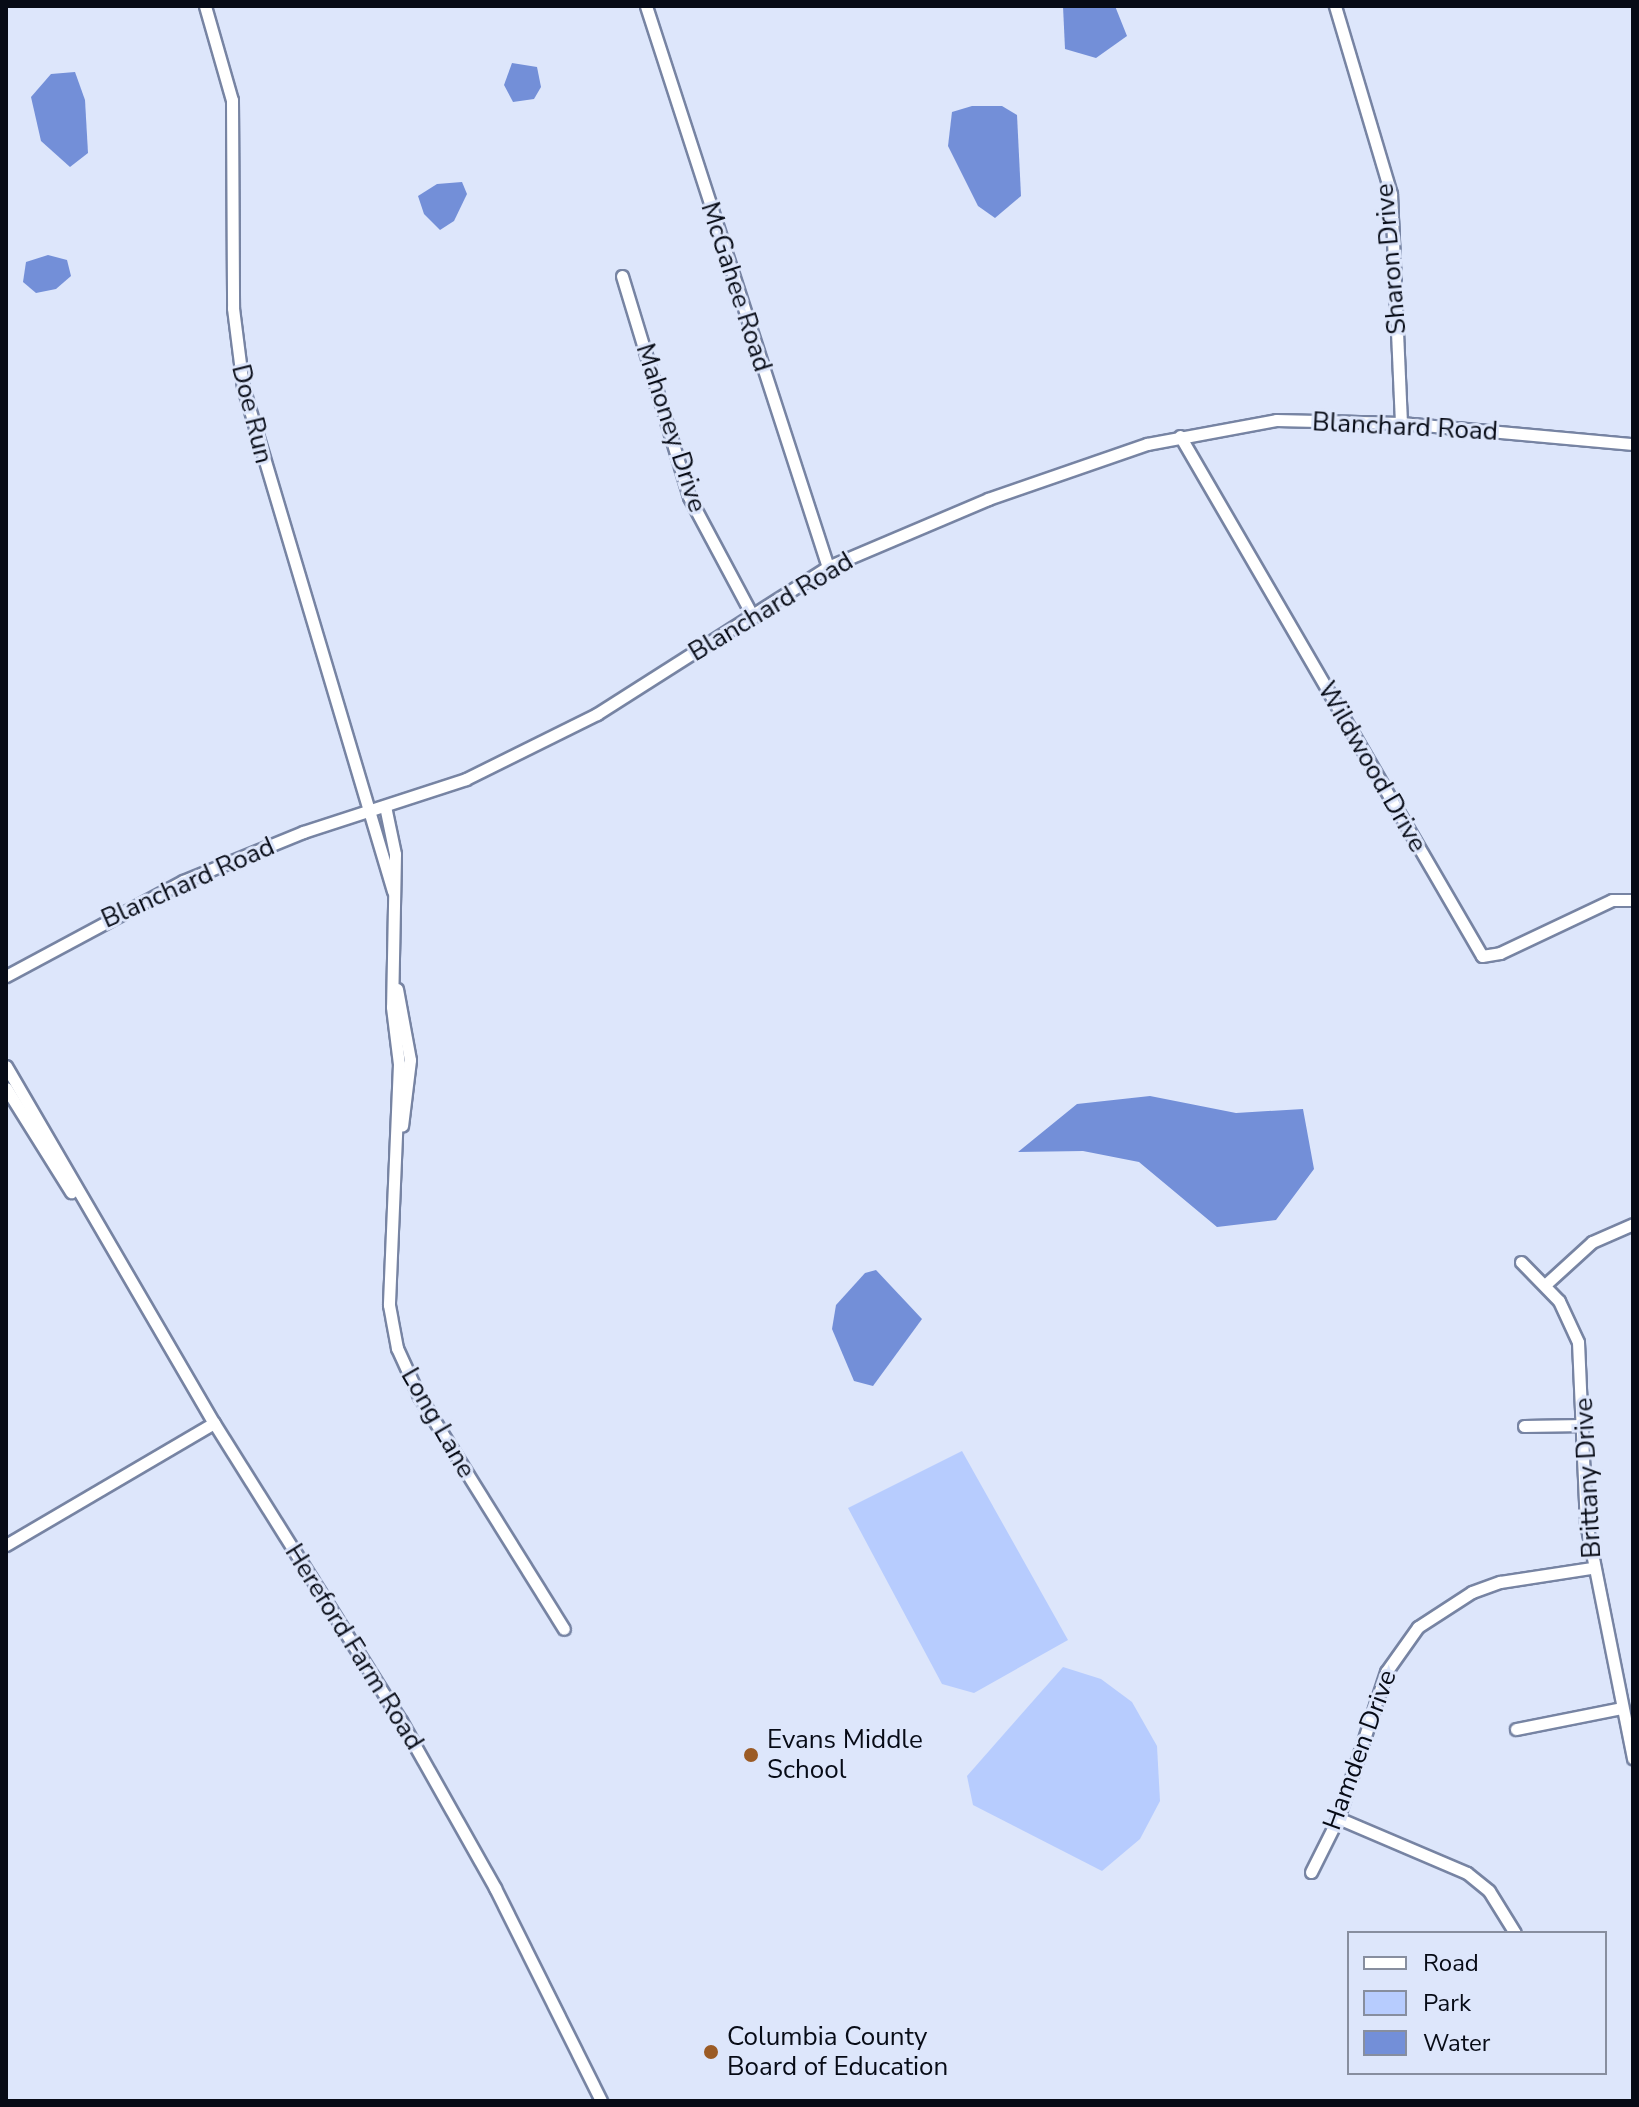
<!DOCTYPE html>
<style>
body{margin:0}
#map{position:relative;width:1639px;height:2107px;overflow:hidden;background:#dde6fb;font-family:"Nunito Sans",sans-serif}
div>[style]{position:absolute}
.green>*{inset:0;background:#b7ccfe}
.water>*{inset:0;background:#738fd8}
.roads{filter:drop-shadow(2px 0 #7784a3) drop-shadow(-2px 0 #7784a3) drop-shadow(0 2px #7784a3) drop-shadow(0 -2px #7784a3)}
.minor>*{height:11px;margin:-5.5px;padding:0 5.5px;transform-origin:5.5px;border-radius:5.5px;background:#fff}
.dots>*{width:22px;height:22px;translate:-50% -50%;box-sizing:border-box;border:4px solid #dde6fb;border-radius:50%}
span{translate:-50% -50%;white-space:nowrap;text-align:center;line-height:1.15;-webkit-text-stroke:6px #dde6fb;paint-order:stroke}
.street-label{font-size:26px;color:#070b16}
.poi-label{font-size:26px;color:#070b16}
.left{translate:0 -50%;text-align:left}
.frame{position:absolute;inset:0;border:8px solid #070b16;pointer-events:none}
.legend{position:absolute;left:1347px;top:1931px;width:260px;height:144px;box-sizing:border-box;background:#dde6fb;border:2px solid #878e9f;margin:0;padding:10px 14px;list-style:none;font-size:24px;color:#070b16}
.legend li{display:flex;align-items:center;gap:16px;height:40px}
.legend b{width:40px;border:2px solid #878e9f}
</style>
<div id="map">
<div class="green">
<div style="clip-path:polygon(962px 1451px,1068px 1640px,974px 1693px,942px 1684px,848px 1508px)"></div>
<div style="clip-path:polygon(1063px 1667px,1101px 1679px,1132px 1702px,1157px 1746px,1160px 1801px,1140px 1839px,1102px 1871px,973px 1805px,967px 1776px)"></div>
</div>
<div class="water">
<div style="clip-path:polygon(1063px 6px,1115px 6px,1127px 36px,1096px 58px,1065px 49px)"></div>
<div style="clip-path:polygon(512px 63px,537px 67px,541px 87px,534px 99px,513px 102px,504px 85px)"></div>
<div style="clip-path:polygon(75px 72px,85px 100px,88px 153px,70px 167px,41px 141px,31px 97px,51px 74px)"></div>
<div style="clip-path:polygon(972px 106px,1002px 106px,1017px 115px,1021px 196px,995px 218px,978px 206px,948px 146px,952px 112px)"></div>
<div style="clip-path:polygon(462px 182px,467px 194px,454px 221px,440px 230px,424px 214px,418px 196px,437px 184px)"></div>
<div style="clip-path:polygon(48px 255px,67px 260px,71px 276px,56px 289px,36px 293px,23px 282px,26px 262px)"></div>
<div style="clip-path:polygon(1150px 1096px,1236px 1113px,1303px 1109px,1314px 1169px,1276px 1220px,1217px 1227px,1139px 1162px,1083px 1151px,1018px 1152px,1077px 1104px)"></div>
<div style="clip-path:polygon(876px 1270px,922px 1319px,873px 1386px,854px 1381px,832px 1329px,836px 1305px,865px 1273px)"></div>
</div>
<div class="roads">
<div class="minor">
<div style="left:205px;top:6px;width:98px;rotate:74deg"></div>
<div style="left:232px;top:100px;width:208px;rotate:89.7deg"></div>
<div style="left:233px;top:308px;width:80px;rotate:82.8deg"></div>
<div style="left:243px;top:387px;width:526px;rotate:73.43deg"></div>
<div style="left:646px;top:6px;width:590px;rotate:72.03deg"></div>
<div style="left:1335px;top:6px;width:196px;rotate:73.4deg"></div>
<div style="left:1391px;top:194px;width:229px;rotate:87.5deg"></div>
<div style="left:622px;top:276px;width:231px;rotate:73.1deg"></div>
<div style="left:689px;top:497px;width:136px;rotate:61.9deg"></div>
<div style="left:1180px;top:436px;width:601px;rotate:59.85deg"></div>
<div style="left:1482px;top:956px;width:18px;rotate:-9deg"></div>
<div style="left:1500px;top:953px;width:124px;rotate:-25.3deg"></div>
<div style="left:1612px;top:900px;width:21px"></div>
<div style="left:385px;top:806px;width:49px;rotate:78.2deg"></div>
<div style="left:395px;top:854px;width:153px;rotate:91.1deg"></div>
<div style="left:392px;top:1007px;width:57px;rotate:83deg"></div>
<div style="left:399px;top:1064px;width:241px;rotate:92.4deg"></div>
<div style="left:389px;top:1305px;width:44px;rotate:79.5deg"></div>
<div style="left:397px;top:1348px;width:53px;rotate:65.4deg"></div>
<div style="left:419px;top:1396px;width:274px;rotate:58.1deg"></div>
<div style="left:6px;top:976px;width:201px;rotate:-28.2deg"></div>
<div style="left:183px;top:881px;width:130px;rotate:-22.2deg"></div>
<div style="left:303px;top:832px;width:171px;rotate:-18deg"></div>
<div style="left:466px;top:779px;width:146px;rotate:-26.4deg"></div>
<div style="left:597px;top:714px;width:274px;rotate:-32.5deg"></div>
<div style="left:828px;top:567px;width:174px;rotate:-23deg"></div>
<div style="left:988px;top:499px;width:168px;rotate:-19.1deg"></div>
<div style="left:1147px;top:444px;width:131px;rotate:-10.5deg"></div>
<div style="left:1276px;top:420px;width:125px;rotate:1.4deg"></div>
<div style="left:1401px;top:423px;width:233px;rotate:5.2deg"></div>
<div style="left:397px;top:989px;width:72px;rotate:79.6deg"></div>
<div style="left:410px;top:1060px;width:66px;rotate:96.9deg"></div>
<div style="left:6px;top:1066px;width:413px;rotate:59.8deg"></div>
<div style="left:214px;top:1423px;width:352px;rotate:57.9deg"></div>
<div style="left:401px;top:1721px;width:192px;rotate:60.6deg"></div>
<div style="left:495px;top:1888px;width:238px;rotate:63.5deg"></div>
<div style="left:6px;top:1088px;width:123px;rotate:58deg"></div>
<div style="left:1521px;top:1262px;width:54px;rotate:45.7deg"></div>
<div style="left:1559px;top:1301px;width:45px;rotate:65.1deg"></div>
<div style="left:1578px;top:1342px;width:181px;rotate:87.5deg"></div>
<div style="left:1586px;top:1523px;width:240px;rotate:78.7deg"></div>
<div style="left:1546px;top:1284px;width:62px;rotate:-42.4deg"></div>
<div style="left:1592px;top:1242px;width:45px;rotate:-23.7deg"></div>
<div style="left:1524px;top:1426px;width:60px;rotate:-1deg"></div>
<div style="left:6px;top:1545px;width:241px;rotate:-30.4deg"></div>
<div style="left:1516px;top:1729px;width:108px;rotate:-11.2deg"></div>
<div style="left:1338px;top:1818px;width:140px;rotate:23.1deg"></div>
<div style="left:1467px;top:1873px;width:28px;rotate:39deg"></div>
<div style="left:1489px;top:1891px;width:49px;rotate:58.2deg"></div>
<div style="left:1311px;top:1872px;width:60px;rotate:-63.4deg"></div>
<div style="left:1338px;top:1818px;width:154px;rotate:-71.8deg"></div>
<div style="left:1386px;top:1672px;width:55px;rotate:-54.6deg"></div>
<div style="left:1418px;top:1627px;width:64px;rotate:-32.9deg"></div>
<div style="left:1472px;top:1592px;width:30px;rotate:-20deg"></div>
<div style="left:1500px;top:1582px;width:93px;rotate:-8.7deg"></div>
</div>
</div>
<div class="dots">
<div style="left:751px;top:1755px;background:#9b5b25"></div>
<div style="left:711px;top:2052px;background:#9b5b25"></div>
</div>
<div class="street-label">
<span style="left:1391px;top:259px;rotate:-95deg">Sharon Drive</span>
<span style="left:736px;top:287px;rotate:72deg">McGahee Road</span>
<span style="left:252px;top:414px;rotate:76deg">Doe Run</span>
<span style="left:1405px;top:427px;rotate:3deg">Blanchard Road</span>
<span style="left:671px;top:428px;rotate:72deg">Mahoney Drive</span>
<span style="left:771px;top:607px;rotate:-31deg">Blanchard Road</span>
<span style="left:1372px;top:767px;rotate:60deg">Wildwood Drive</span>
<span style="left:188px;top:883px;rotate:-24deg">Blanchard Road</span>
<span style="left:438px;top:1423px;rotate:60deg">Long Lane</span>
<span style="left:1588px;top:1478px;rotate:-93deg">Brittany Drive</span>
<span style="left:354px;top:1647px;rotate:58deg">Hereford Farm Road</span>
<span style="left:1360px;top:1750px;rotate:-70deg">Hamden Drive</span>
</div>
<div class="poi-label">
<span class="left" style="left:767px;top:1755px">Evans Middle<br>School</span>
<span class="left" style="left:727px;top:2052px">Columbia County<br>Board of Education</span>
</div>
<div class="frame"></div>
<ul class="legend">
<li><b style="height:10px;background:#fff"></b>Road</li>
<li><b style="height:22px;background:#b7ccfe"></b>Park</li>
<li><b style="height:22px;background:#738fd8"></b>Water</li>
</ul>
</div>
